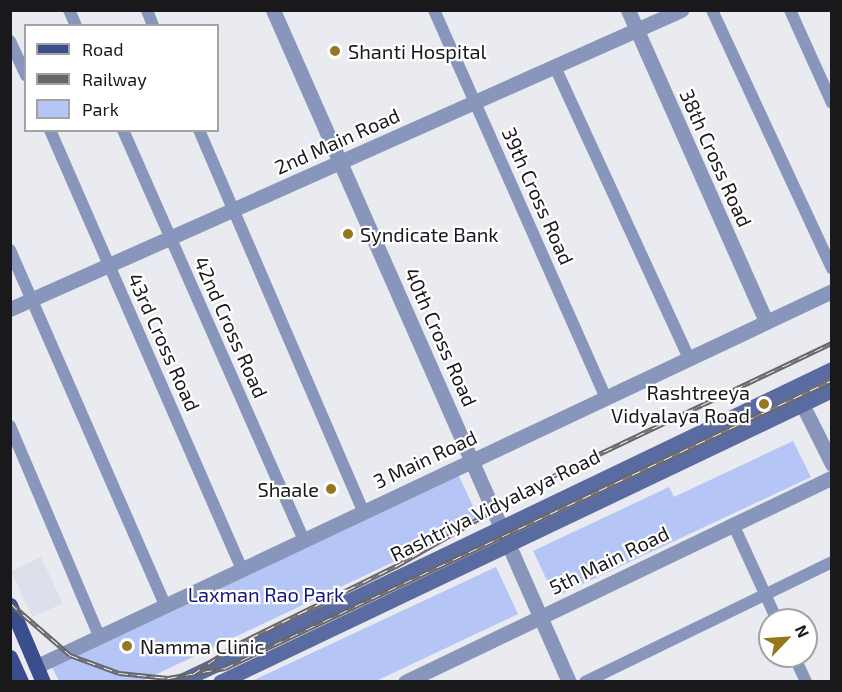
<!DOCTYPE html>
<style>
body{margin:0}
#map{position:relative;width:842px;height:692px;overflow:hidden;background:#eaebf0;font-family:"Exo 2",sans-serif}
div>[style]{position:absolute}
.built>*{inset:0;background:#dce0eb;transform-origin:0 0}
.green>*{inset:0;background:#b4c5f6}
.minor>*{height:12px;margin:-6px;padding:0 6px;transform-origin:6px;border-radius:6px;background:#8896bb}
.tertiary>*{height:15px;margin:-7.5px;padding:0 7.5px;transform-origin:7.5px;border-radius:7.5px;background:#8896bb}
.secondary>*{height:15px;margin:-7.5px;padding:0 7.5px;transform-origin:7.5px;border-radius:7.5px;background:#5a6ba1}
.primary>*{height:15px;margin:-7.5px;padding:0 7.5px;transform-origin:7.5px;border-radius:7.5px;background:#3a4d8d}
.rail>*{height:5px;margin-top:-2.5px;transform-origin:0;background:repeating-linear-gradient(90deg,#fff 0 9px,#67676a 0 18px);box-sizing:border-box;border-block:2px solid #67676a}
.dots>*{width:16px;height:16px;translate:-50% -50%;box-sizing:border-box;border:3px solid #fff;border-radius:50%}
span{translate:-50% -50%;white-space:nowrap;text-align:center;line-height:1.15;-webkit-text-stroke:4.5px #fff;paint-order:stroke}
.poi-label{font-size:20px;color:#19191b}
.left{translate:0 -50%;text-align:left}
.right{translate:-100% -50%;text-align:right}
.street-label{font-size:20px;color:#19191b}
.park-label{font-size:20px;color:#121778}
.frame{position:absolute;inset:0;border:12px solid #19191b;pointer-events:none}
.legend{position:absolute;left:24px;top:24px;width:195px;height:108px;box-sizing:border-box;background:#fff;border:2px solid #a3a3a4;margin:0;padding:8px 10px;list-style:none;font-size:18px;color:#19191b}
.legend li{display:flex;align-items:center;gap:12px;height:30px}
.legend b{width:30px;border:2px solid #a3a3a4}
.north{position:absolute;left:758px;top:608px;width:60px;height:60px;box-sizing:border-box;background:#fff;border:2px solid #a3a3a4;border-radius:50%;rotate:65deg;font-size:16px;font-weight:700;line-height:24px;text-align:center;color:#19191b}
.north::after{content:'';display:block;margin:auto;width:21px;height:27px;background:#94771e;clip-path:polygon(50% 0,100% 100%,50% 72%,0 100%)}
</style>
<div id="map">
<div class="built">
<div style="left:41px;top:557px;width:51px;height:33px;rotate:65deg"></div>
</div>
<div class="green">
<div style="clip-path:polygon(793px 441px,811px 477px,555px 597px,533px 551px,669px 487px,674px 497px)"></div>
<div style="clip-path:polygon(458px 474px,480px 521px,142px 681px,59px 681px,52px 667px)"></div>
<div style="clip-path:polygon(496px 567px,518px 614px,376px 681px,252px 681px)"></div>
</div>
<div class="minor">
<div style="left:69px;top:10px;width:17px;rotate:66deg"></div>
<div style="left:147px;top:10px;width:17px;rotate:69deg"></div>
<div style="left:434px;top:10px;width:424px;rotate:66.1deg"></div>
<div style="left:712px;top:10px;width:285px;rotate:65.1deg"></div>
<div style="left:790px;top:10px;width:102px;rotate:65.7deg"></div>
<div style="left:10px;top:41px;width:38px;rotate:65deg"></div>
<div style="left:555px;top:67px;width:321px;rotate:65.3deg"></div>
<div style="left:50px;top:130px;width:479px;rotate:66.4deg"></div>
<div style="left:123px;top:130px;width:448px;rotate:66.2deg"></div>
<div style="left:199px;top:130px;width:415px;rotate:66.7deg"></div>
<div style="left:10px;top:250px;width:387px;rotate:66.4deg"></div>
<div style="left:10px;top:426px;width:228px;rotate:67deg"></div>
<div style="left:733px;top:524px;width:106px;rotate:65.4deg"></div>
<div style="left:794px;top:656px;width:29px;rotate:65deg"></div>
<div style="left:585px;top:682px;width:275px;rotate:-25.9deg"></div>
</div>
<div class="tertiary">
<div style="left:273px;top:10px;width:734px;rotate:66.23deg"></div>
<div style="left:628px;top:10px;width:341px;rotate:66.1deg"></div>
<div style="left:10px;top:309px;width:735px;rotate:-24.02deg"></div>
<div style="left:802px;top:404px;width:67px;rotate:63.4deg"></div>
<div style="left:37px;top:666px;width:879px;rotate:-25.25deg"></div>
<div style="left:405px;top:682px;width:474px;rotate:-25.6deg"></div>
</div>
<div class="secondary">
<div style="left:179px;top:682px;width:724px;rotate:-25.61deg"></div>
<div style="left:220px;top:682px;width:678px;rotate:-25.51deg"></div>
</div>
<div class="primary">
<div style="left:10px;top:605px;width:84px;rotate:66.8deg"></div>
<div style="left:10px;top:657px;width:27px;rotate:66deg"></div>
</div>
<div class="rail">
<div style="left:10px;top:603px;width:79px;rotate:40.9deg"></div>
<div style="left:70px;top:655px;width:52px;rotate:20.2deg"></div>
<div style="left:119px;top:673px;width:49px;rotate:5.8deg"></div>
<div style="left:168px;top:678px;width:58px;rotate:-10deg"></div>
<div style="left:225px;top:668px;width:672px;rotate:-25.38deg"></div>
<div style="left:193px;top:674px;width:50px;rotate:-34.3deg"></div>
<div style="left:234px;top:646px;width:181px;rotate:-26.3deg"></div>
<div style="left:396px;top:566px;width:183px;rotate:-29.8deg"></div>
<div style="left:555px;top:475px;width:307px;rotate:-25.5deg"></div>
</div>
<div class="dots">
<div style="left:335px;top:51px;background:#94771e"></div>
<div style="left:348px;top:234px;background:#94771e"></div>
<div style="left:764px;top:404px;background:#94771e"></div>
<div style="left:331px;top:489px;background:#94771e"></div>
<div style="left:127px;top:646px;background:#94771e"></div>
</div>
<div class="poi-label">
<span class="left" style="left:348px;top:51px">Shanti Hospital</span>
<span class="left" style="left:360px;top:234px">Syndicate Bank</span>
<span class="right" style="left:750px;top:404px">Rashtreeya<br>Vidyalaya Road</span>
<span class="right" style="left:319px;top:489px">Shaale</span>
<span class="left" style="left:140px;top:646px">Namma Clinic</span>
</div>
<div class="street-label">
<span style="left:337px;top:141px;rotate:-24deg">2nd Main Road</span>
<span style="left:716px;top:158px;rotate:66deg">38th Cross Road</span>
<span style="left:538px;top:196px;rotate:66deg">39th Cross Road</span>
<span style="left:231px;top:327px;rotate:66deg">42nd Cross Road</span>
<span style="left:441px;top:337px;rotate:66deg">40th Cross Road</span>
<span style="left:164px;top:342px;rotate:66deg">43rd Cross Road</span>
<span style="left:425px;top:459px;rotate:-25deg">3 Main Road</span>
<span style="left:495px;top:505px;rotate:-26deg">Rashtriya Vidyalaya Road</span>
<span style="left:609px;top:560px;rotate:-26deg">5th Main Road</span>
</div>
<div class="park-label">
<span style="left:266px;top:594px">Laxman Rao Park</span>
</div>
<div class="frame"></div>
<ul class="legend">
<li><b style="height:8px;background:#3a4d8d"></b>Road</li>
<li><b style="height:8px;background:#67676a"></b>Railway</li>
<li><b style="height:16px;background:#b4c5f6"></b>Park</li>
</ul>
<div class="north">N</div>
</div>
